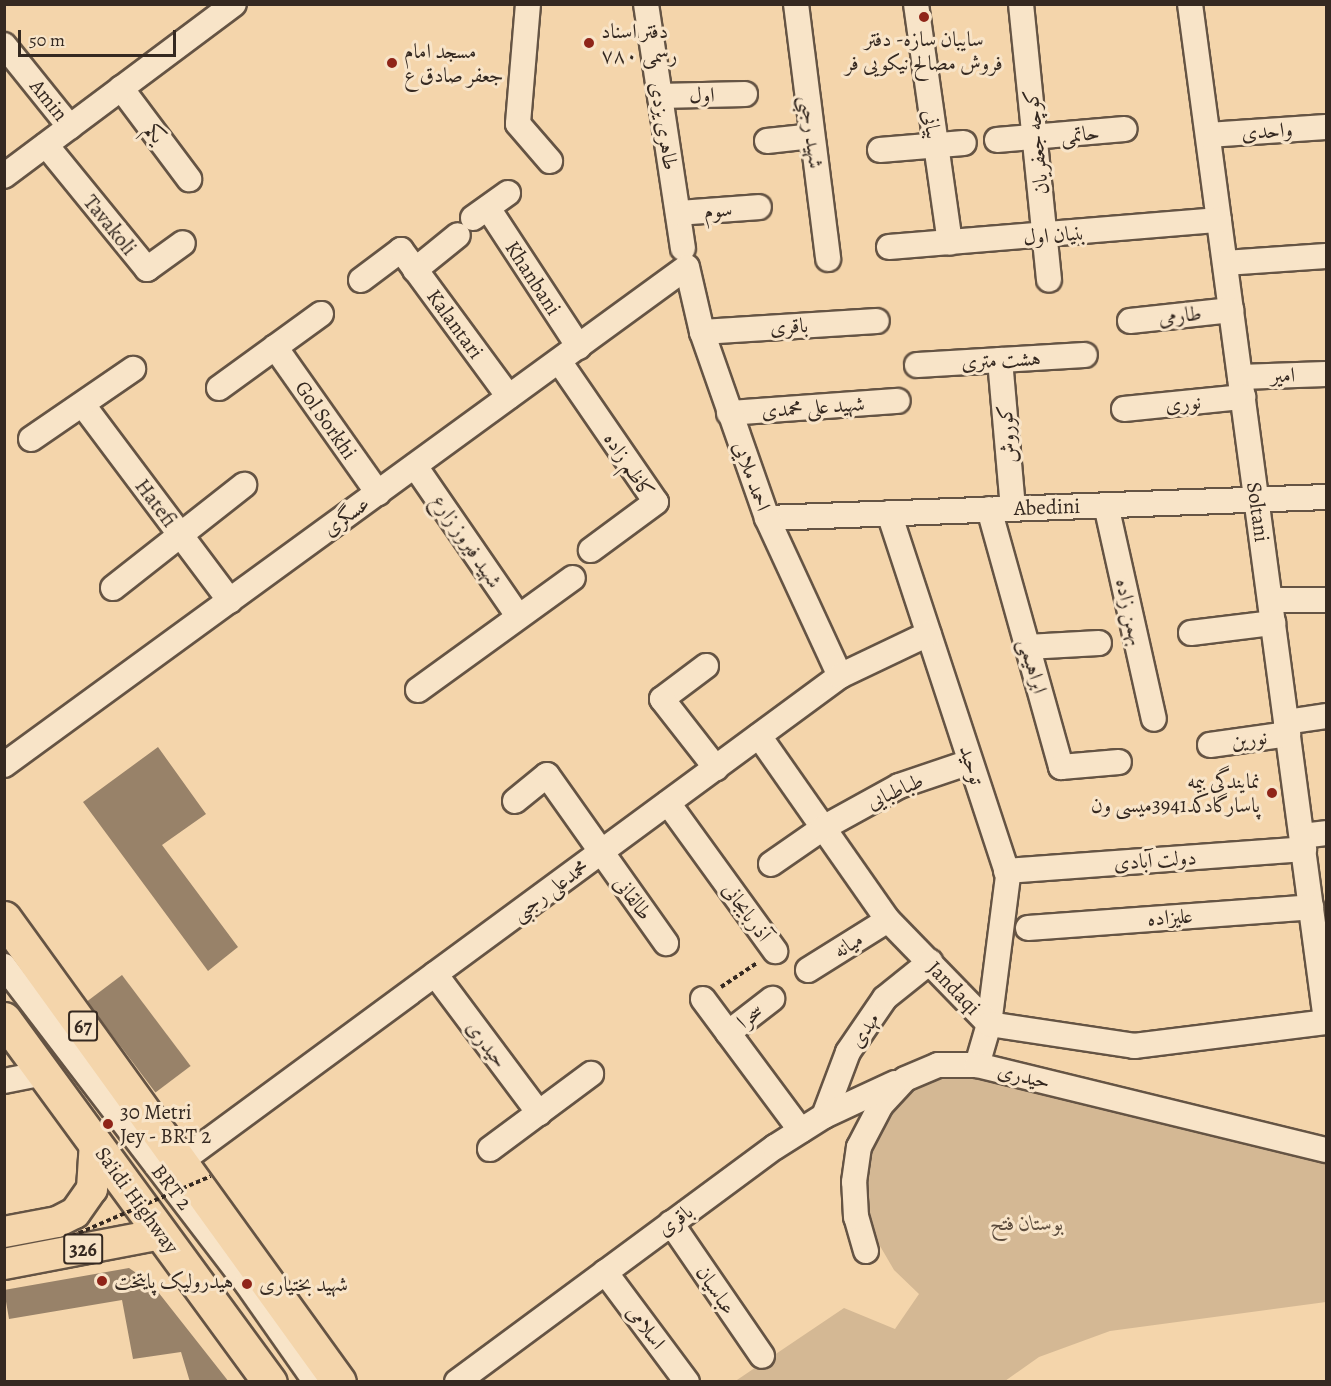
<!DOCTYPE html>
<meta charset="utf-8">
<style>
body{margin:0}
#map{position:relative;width:1331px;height:1386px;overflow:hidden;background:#f4d5ab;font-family:Alegreya,Amiri,serif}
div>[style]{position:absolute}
.green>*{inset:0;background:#d4b894}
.building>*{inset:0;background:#988269;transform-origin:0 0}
.path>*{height:4px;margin-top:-2px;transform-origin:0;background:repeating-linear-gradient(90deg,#352921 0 4.5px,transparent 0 7.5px)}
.roads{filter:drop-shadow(2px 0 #655444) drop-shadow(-2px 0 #655444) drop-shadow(0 2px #655444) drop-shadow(0 -2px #655444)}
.minor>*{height:24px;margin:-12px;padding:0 12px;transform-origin:12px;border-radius:12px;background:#f8e4c8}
.major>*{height:30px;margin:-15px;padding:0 15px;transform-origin:15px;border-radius:15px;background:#f4d5ab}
.highway>*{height:33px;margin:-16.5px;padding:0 16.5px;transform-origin:16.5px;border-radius:16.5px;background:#f4d5ab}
.path-bridge>*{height:4px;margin-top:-2px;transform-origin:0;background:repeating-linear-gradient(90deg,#352921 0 4.5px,transparent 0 7.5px)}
.dots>*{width:16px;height:16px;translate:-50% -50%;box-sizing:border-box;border:3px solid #f8e4c8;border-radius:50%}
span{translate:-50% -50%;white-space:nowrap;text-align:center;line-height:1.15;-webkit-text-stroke:6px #f8e4c8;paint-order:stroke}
.shield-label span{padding:2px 4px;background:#f8e4c8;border:2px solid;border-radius:4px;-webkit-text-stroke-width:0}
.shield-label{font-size:20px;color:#352921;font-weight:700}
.poi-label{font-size:21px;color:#352921}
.left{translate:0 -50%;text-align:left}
.right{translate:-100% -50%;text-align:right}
.street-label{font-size:21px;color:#352921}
.park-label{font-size:21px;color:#5d4d3e;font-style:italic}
.frame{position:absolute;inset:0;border:6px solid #352921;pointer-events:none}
.scale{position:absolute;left:18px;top:30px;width:158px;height:27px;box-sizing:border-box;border:3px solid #352921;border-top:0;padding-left:8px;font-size:18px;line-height:21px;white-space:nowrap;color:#352921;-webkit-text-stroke:4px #f8e4c8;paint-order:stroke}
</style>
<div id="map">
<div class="green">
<div style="clip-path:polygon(939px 1077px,976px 1078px,1326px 1163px,1326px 1302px,1110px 1331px,1039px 1357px,1005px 1381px,734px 1382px,844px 1308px,895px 1329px,919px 1294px,894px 1270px,873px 1234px,863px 1206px,864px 1166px,891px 1106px,915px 1087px)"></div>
</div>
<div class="building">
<div style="clip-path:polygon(158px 747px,206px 814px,162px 845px,238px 947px,208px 971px,83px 802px)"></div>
<div style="left:122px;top:975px;width:114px;height:44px;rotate:53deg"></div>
<div style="clip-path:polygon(129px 1268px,151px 1283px,229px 1382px,190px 1382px,181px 1352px,133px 1359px,122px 1300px,9px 1319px,4px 1290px)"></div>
</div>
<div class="path">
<div style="left:721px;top:987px;width:43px;rotate:-33.7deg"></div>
</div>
<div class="roads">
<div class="minor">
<div style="left:528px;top:4px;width:120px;rotate:94.8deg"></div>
<div style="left:518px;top:124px;width:49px;rotate:49.1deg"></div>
<div style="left:646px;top:4px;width:247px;rotate:81.4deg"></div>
<div style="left:796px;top:4px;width:257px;rotate:82.8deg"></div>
<div style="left:916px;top:4px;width:241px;rotate:81.9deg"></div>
<div style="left:1021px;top:4px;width:277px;rotate:84.2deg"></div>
<div style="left:1190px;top:4px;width:1026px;rotate:82.38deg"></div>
<div style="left:4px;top:45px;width:105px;rotate:51.2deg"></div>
<div style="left:121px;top:88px;width:114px;rotate:53.2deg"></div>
<div style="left:660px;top:96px;width:85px;rotate:-1.3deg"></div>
<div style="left:1208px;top:135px;width:118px;rotate:-3.9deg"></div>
<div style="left:997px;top:140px;width:128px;rotate:-4.9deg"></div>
<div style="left:767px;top:141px;width:45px;rotate:-6.3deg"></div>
<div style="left:46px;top:145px;width:160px;rotate:50.8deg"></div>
<div style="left:147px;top:269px;width:44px;rotate:-35.8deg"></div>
<div style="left:880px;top:150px;width:84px;rotate:-4.8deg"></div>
<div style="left:4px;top:176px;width:287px;rotate:-36.8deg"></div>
<div style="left:488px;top:208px;width:166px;rotate:56.8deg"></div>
<div style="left:678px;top:213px;width:81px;rotate:-4.2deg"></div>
<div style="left:473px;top:218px;width:43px;rotate:-35.5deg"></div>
<div style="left:889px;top:247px;width:331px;rotate:-4.7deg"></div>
<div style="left:1225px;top:263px;width:101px;rotate:-4deg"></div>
<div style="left:415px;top:270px;width:55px;rotate:-39.1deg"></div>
<div style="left:361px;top:280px;width:50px;rotate:-36.9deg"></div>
<div style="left:401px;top:250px;width:182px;rotate:53.7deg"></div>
<div style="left:1130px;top:321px;width:102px;rotate:-6.2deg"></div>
<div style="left:702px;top:332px;width:175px;rotate:-3.6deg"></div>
<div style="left:275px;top:347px;width:179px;rotate:54.8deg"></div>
<div style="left:1000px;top:360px;width:149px;rotate:85deg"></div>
<div style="left:559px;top:361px;width:171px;rotate:55.5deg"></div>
<div style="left:656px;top:502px;width:81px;rotate:143.6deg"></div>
<div style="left:917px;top:365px;width:168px;rotate:-3.4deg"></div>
<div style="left:1240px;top:377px;width:86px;rotate:-2deg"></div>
<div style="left:219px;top:388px;width:126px;rotate:-36deg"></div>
<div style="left:83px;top:405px;width:245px;rotate:53.1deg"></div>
<div style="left:1124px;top:409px;width:120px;rotate:-5.8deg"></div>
<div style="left:729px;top:413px;width:169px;rotate:-4.1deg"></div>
<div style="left:31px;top:439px;width:124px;rotate:-34.5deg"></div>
<div style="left:415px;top:466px;width:182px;rotate:55.5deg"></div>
<div style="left:1106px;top:505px;width:219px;rotate:77.4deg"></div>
<div style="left:989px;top:509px;width:268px;rotate:74.4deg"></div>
<div style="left:1061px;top:767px;width:58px;rotate:-4.9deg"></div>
<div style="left:889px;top:513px;width:382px;rotate:71.8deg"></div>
<div style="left:1008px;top:876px;width:149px;rotate:97.3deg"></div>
<div style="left:989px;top:1024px;width:43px;rotate:106.3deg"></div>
<div style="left:767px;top:518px;width:559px;rotate:-2.15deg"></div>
<div style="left:113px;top:588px;width:167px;rotate:-38.2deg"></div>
<div style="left:1270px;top:600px;width:56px"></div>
<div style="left:1191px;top:633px;width:83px;rotate:-7deg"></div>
<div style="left:1027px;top:647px;width:72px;rotate:-3.2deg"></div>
<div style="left:706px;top:666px;width:55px;rotate:143.1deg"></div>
<div style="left:662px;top:699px;width:88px;rotate:52deg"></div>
<div style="left:418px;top:690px;width:191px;rotate:-35.9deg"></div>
<div style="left:1286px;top:722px;width:40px;rotate:-8.5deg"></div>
<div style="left:759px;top:736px;width:225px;rotate:55deg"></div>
<div style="left:888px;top:920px;width:145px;rotate:45.8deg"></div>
<div style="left:989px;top:1024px;width:147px;rotate:8.6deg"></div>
<div style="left:1134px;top:1046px;width:193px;rotate:-7.1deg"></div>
<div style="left:1210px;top:745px;width:79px;rotate:-8deg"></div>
<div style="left:4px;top:765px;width:845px;rotate:-36.1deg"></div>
<div style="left:687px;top:267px;width:67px;rotate:77deg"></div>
<div style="left:702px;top:332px;width:197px;rotate:70.7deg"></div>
<div style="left:767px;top:518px;width:174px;rotate:65.2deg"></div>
<div style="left:515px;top:801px;width:41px;rotate:-39.1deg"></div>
<div style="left:547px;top:775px;width:206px;rotate:54.7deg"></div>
<div style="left:668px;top:803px;width:183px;rotate:54.1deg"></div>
<div style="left:1302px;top:836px;width:24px;rotate:-7deg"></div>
<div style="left:771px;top:864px;width:63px;rotate:-34.7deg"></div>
<div style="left:823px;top:828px;width:87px;rotate:-28.9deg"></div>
<div style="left:899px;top:786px;width:75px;rotate:-18.7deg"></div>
<div style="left:1006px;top:871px;width:299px;rotate:-4.2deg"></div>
<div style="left:1028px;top:928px;width:284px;rotate:-4.2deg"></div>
<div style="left:4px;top:966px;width:400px;rotate:52.6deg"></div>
<div style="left:247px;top:1284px;width:120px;rotate:54.9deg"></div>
<div style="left:808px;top:970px;width:94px;rotate:-32deg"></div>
<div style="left:435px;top:974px;width:174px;rotate:53.2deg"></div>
<div style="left:703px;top:999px;width:164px;rotate:53.4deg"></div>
<div style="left:728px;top:1033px;width:56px;rotate:-37.7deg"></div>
<div style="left:4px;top:1081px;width:41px;rotate:-11.3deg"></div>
<div style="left:824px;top:1116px;width:68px;rotate:-69.4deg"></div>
<div style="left:848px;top:1052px;width:65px;rotate:-55.6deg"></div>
<div style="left:885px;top:998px;width:58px;rotate:-38.7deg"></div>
<div style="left:490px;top:1149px;width:126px;rotate:-36.6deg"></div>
<div style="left:180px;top:1162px;width:820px;rotate:-36.37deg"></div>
<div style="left:840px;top:676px;width:98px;rotate:-25.5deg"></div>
<div style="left:671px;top:1223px;width:161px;rotate:55.6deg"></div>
<div style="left:866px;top:1251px;width:35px;rotate:-106deg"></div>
<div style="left:856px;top:1217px;width:35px;rotate:-93deg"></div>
<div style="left:854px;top:1182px;width:35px;rotate:-82deg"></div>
<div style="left:859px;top:1147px;width:47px;rotate:-62.4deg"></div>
<div style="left:881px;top:1105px;width:35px;rotate:-47deg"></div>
<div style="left:905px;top:1079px;width:36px;rotate:-23deg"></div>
<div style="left:938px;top:1065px;width:39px"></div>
<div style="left:977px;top:1065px;width:359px;rotate:13.7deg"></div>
<div style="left:605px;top:1272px;width:137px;rotate:53.3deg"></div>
<div style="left:457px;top:1382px;width:395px;rotate:-36.5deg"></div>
<div style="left:775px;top:1147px;width:58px;rotate:-32.3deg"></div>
<div style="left:824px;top:1116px;width:78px;rotate:-24.9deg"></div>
</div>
<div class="major">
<div style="left:4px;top:1232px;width:54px;rotate:-10.7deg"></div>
<div style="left:57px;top:1222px;width:20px;rotate:-27deg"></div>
<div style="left:75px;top:1213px;width:29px;rotate:-55deg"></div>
<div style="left:92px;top:1189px;width:48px;rotate:-86.4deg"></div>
<div style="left:4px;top:1264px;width:160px;rotate:-10.8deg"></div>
</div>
<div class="highway">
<div style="left:4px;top:918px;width:572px;rotate:54.17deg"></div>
<div style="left:4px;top:1019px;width:450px;rotate:53.8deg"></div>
</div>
</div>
<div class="path-bridge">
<div style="left:72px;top:1236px;width:151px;rotate:-23.3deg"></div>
</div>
<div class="dots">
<div style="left:924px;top:17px;background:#8f2418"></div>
<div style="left:589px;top:43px;background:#8f2418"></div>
<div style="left:392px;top:63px;background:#8f2418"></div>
<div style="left:1272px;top:793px;background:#8f2418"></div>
<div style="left:108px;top:1124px;background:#8f2418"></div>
<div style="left:102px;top:1281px;background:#8f2418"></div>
<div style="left:247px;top:1284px;background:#8f2418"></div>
</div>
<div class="shield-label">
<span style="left:83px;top:1026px">67</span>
<span style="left:83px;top:1249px">326</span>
</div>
<div class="poi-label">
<span class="left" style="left:601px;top:43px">دفتر اسناد<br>رسمی ۷۸۰</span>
<span style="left:924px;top:51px">سایبان سازه- دفتر<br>فروش مصالح نیکویی فر</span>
<span class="left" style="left:404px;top:63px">مسجد امام<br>جعفر صادق ع</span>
<span class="right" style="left:1260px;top:793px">نمایندگی بیمه<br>پاسارگادکد3941میسی ون</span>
<span class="left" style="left:120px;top:1124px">30 Metri<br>Jey - BRT 2</span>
<span class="left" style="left:114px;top:1281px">هیدرولیک پایتخت</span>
<span class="left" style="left:259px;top:1284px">شهید بختیاری</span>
</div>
<div class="street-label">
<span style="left:702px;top:95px;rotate:-1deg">اول</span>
<span style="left:49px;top:100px;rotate:51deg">Amin</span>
<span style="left:932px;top:124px;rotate:82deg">بیانی</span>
<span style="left:664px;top:126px;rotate:81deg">طاهری یزدی</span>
<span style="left:1267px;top:131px;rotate:-4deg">واحدی</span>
<span style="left:812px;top:132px;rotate:83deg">شهید رجبی</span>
<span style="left:155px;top:133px;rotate:53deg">یکم</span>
<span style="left:1080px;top:134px;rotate:-6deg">حاتمی</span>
<span style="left:1036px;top:142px;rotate:-96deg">کوچه جعفریان</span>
<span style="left:718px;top:210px;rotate:-5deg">سوم</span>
<span style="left:110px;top:225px;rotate:51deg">Tavakoli</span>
<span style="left:1054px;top:235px;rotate:-5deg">بنیان اول</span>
<span style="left:533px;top:278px;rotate:57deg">Khanbani</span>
<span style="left:1180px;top:315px;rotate:-6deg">طارمی</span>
<span style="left:455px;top:324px;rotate:54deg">Kalantari</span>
<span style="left:789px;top:326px;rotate:-3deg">باقری</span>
<span style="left:1001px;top:360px;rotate:-3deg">هشت متری</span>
<span style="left:1283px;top:375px;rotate:-2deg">امیر</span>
<span style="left:1183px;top:403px;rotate:-5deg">نوری</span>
<span style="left:813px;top:407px;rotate:-4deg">شهید علی محمدی</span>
<span style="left:326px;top:420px;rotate:55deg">Gol Sorkhi</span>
<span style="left:1007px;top:434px;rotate:-95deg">کوروش</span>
<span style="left:629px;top:465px;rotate:57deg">کاظم زاده</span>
<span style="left:752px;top:476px;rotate:70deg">احمد ملایی</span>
<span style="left:156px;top:503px;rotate:53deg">Hatefi</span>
<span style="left:1047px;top:507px;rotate:-2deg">Abedini</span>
<span style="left:1258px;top:512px;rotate:82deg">Soltani</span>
<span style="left:346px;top:516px;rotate:-36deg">عسگری</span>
<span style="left:467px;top:541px;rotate:56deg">شهید فیروز زارع</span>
<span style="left:1130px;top:612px;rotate:77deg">بهمن زاده</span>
<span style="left:1033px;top:666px;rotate:74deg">ابراهیمی</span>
<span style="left:1249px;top:739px;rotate:-8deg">نورین</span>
<span style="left:972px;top:765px;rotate:72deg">توحید</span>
<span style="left:895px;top:791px;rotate:-24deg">طباطبایی</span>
<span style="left:1155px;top:860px;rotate:-4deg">دولت آبادی</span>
<span style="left:550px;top:890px;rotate:-36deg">محمدعلی رجبی</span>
<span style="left:633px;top:898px;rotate:53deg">طالقانی</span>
<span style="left:747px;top:912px;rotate:54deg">آذربایجانی</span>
<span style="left:1170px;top:917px;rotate:-4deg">علیزاده</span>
<span style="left:848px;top:945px;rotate:-32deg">میانه</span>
<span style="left:954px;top:988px;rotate:46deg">Jandaqi</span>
<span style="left:750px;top:1016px;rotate:-38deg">سحرا</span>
<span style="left:864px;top:1030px;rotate:-56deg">مهدی</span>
<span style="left:487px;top:1044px;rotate:53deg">حیدری</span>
<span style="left:1024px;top:1076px;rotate:14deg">حیدری</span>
<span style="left:172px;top:1187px;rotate:52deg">BRT 2</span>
<span style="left:137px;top:1200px;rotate:54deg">Sa'idi Highway</span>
<span style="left:675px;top:1220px;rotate:-36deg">باقری</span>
<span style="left:716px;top:1290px;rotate:56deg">عباسیان</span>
<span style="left:646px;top:1327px;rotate:53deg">اسلامی</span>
</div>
<div class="park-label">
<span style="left:1027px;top:1223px">بوستان فتح</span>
</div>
<div class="frame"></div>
<div class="scale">50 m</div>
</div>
